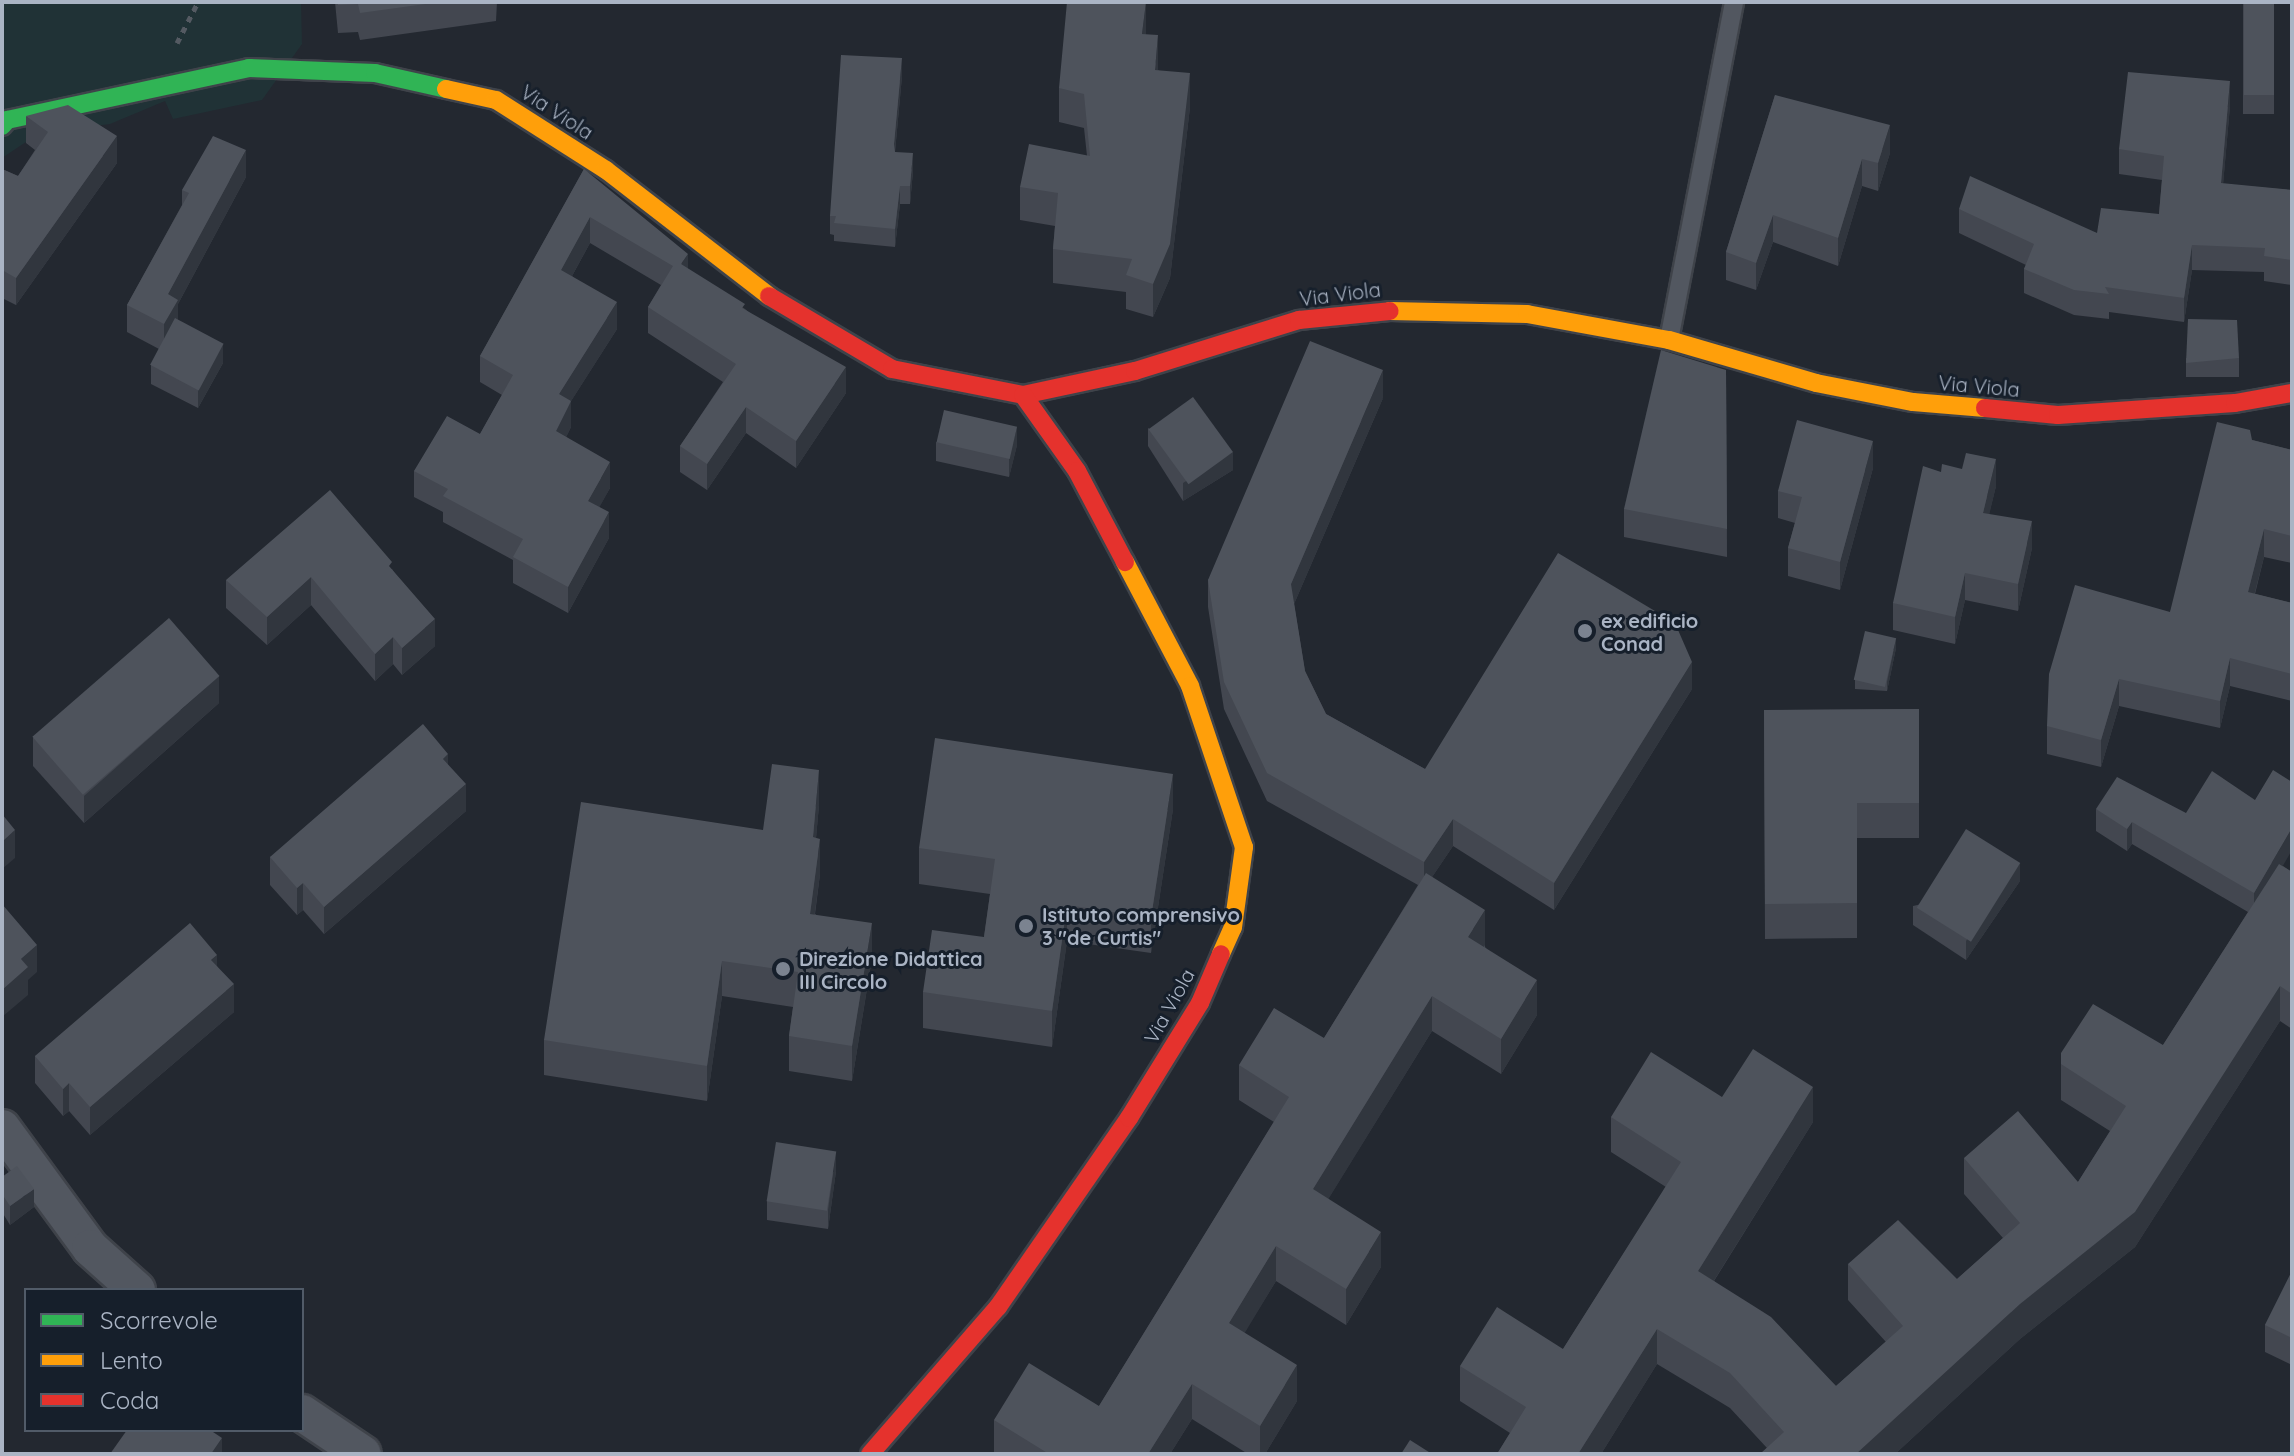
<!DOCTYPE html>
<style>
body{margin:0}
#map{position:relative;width:2294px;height:1456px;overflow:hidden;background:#232830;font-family:Quicksand,sans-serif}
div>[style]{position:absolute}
.green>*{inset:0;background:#203236}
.path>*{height:5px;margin-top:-2.5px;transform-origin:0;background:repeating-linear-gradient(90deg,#545a62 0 6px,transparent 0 12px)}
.roads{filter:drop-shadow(2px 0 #3f434a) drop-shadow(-2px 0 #3f434a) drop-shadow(0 2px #3f434a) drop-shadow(0 -2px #3f434a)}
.lane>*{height:18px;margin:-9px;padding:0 9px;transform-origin:9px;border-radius:9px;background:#525760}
.street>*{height:36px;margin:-18px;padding:0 18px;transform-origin:18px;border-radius:18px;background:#525760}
.fast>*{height:18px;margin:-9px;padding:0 9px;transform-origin:9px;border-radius:9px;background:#30b455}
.slow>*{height:18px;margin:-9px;padding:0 9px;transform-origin:9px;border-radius:9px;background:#ff9f0a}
.jam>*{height:18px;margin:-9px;padding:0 9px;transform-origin:9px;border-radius:9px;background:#e5322d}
.wall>*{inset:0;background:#434750;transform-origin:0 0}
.shaded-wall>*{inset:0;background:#31363e}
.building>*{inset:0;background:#4e535c;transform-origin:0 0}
.dots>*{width:22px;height:22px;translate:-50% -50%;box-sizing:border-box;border:4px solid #161f2b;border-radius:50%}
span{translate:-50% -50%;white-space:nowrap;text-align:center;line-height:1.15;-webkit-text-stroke:6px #161f2b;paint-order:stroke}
.street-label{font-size:20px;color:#aab4c4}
.poi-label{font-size:20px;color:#aab4c4;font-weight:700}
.left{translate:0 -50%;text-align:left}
.frame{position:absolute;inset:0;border:4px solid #aab4c4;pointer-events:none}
.legend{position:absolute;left:24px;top:1288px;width:280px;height:144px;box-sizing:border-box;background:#161f2b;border:2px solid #515b68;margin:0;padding:10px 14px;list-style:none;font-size:24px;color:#aab4c4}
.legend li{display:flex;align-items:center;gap:16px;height:40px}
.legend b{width:40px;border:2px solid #515b68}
</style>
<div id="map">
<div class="green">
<div style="clip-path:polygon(2px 2px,301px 2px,302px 44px,262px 100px,173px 119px,165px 101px,110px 124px,62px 130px,26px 142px,2px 158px)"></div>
</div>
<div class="path">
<div style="left:177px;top:43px;width:46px;rotate:-62.9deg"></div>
</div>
<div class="roads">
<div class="lane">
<div style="left:1669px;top:340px;width:344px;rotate:-79.1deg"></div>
</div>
<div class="street">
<div style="left:2px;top:1128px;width:149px;rotate:53.7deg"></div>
<div style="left:90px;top:1248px;width:63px;rotate:41.8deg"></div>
<div style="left:302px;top:1413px;width:73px;rotate:33.9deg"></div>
</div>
<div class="fast">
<div style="left:2px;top:126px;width:8px;rotate:-50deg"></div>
<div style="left:7px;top:120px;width:248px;rotate:-12.1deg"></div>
<div style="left:249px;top:68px;width:126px;rotate:2.3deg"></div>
<div style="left:375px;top:73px;width:73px;rotate:12.7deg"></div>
</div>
<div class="slow">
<div style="left:446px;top:89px;width:51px;rotate:12.4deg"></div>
<div style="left:496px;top:100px;width:130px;rotate:32.5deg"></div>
<div style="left:606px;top:170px;width:206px;rotate:37.7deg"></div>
<div style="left:1390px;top:311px;width:137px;rotate:1.3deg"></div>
<div style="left:1527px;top:314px;width:144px;rotate:10.4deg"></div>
<div style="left:1669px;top:340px;width:153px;rotate:16.3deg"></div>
<div style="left:1816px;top:383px;width:99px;rotate:11.1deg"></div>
<div style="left:1913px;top:402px;width:72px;rotate:4.8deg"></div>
<div style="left:1125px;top:562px;width:140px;rotate:62.3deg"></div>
<div style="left:1190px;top:686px;width:170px;rotate:71.5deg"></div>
<div style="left:1244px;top:847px;width:81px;rotate:97.8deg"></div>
<div style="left:1233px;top:927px;width:30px;rotate:114deg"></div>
</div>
<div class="jam">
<div style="left:769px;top:296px;width:143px;rotate:30.7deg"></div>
<div style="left:892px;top:369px;width:134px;rotate:11.2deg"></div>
<div style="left:1023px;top:395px;width:115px;rotate:-12.1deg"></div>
<div style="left:1135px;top:371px;width:172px;rotate:-17.3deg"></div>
<div style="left:1299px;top:320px;width:91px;rotate:-5.6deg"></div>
<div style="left:1023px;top:395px;width:93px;rotate:54.6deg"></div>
<div style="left:1077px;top:471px;width:103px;rotate:62.2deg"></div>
<div style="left:1985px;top:408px;width:73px;rotate:5.5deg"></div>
<div style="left:2058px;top:415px;width:177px;rotate:-3.9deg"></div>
<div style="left:2235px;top:403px;width:58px;rotate:-10deg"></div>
<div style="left:870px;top:1454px;width:195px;rotate:-49deg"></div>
<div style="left:998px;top:1307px;width:230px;rotate:-55.3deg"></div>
<div style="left:1129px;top:1118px;width:135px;rotate:-58.3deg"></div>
<div style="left:1200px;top:1003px;width:53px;rotate:-66.8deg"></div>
</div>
</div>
<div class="wall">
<div style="clip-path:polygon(335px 2px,497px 2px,496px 21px,360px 40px,358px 32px,338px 33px)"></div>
<div style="left:2243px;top:2px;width:31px;height:112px"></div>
<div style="clip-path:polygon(1146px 35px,1158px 70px,1190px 107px,1170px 278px,1153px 317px,1126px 309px,1126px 292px,1053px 283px,1053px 249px,1055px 226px,1020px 220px,1020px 187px,1087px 156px,1084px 128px,1059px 122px,1059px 88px)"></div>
<div style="clip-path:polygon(902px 76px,895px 152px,913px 171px,910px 204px,900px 204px,895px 247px,834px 241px,834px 235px,830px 234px,830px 216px)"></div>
<div style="clip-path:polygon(1775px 95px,1890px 153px,1878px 191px,1862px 186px,1838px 266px,1773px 242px,1756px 290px,1726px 280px,1726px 252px)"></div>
<div style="clip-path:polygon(2230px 106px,2223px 184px,2292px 190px,2292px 285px,2264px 281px,2264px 272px,2192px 270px,2184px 322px,2109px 312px,2109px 319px,2074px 315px,2024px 293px,2024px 269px,2026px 265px,1959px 233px,1959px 209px,2097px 233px,2159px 214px,2162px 180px,2119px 174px,2119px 149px)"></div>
<div style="clip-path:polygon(26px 116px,117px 163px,16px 305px,2px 298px,2px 169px,18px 176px,35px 150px,26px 143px)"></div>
<div style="clip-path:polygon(584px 169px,688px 269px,745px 309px,846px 393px,796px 468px,746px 433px,707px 490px,680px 472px,680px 446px,723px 382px,648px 333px,648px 307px,661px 285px,590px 243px,572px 276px,617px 329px,571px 401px,571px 427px,566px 437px,610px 488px,599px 507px,609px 538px,568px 613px,513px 583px,513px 560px,443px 522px,443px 512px,414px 497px,414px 471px,480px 434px,502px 395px,480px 382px,480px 356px)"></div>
<div style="clip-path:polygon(246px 177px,178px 304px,178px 320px,223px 363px,198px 408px,151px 384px,151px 365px,159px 349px,127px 332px,127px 305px,182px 205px,182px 190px)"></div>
<div style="left:2239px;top:358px;width:19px;height:53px;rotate:90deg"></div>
<div style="clip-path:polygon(1726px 370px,1727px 557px,1624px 537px,1624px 509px)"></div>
<div style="clip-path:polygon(1383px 398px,1294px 604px,1305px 671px,1326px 714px,1425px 769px,1692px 689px,1554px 910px,1453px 846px,1432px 877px,1485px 945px,1485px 947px,1537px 1015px,1501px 1074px,1432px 1031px,1328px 1199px,1381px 1267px,1346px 1325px,1276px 1281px,1244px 1333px,1297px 1401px,1265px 1454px,1248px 1454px,1192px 1419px,1170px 1454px,994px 1454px,994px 1420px,1099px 1406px,1274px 1122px,1239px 1100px,1239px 1065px,1324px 1038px,1418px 885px,1267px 801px,1224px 709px,1208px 607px,1208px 580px)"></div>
<div style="clip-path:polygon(1148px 428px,1233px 470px,1183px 501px,1148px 446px)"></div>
<div style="clip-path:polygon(2252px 440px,2292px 450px,2292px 563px,2264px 557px,2255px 594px,2292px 603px,2292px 701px,2230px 686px,2220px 728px,2119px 706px,2101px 767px,2047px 754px,2047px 726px,2170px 612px)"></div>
<div style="clip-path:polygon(936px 442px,1017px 445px,1009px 477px,936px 461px)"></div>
<div style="clip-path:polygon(1873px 468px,1840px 590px,1788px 576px,1788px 548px,1795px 523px,1778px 518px,1778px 491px)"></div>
<div style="clip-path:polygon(1996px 486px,1989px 514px,2032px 548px,2018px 611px,1965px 600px,1955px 644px,1893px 630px,1893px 603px)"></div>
<div style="clip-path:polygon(392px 569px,435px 646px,402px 675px,393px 664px,375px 681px,311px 605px,267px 645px,226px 608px,226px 580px)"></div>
<div style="clip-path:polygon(1896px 648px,1887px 691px,1855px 689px,1855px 680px)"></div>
<div style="clip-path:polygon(219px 703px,84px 823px,33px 766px,33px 738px)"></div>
<div style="clip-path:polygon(1919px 709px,1919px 838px,1857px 838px,1857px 938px,1765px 939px,1764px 710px)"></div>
<div style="clip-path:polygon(448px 765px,466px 811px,324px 934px,303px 910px,297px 915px,270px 885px,270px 857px)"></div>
<div style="clip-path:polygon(819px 805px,816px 838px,820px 874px,815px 914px,872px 958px,852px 1081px,789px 1071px,789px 1036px,793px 1007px,722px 996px,707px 1101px,544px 1075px,544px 1040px,763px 830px)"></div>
<div style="clip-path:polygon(1173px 809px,1151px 953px,1067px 941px,1052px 1047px,923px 1028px,923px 992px,984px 937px,990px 894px,919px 884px,919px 848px)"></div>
<div style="clip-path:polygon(2096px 809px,2283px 866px,2292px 872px,2292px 1029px,2280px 1021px,2135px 1247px,2020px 1339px,1895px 1454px,1760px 1454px,1767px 1448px,1730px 1408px,1657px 1364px,1601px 1454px,1497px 1454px,1510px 1433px,1460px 1401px,1460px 1366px,1563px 1349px,1666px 1187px,1611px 1152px,1611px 1117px,1722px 1097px,1813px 1122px,1714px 1281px,1836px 1386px,1886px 1342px,1848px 1300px,1848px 1264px,1957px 1279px,2003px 1238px,1964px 1194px,1964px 1158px,2078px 1182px,2110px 1131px,2061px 1100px,2061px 1053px,2163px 1045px,2248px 912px,2132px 844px,2127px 851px,2096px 831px)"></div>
<div style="clip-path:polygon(2020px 881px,1966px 960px,1913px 925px,1913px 906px)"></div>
<div style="clip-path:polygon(217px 966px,234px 1012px,90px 1135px,69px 1111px,63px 1116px,35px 1083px,35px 1056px)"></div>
<div style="clip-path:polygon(836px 1171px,828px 1229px,767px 1220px,767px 1201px)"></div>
<div style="clip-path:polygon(2px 1177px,34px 1207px,10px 1225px,2px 1212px)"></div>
<div style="clip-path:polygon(2292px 1271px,2292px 1365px,2265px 1352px,2265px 1325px)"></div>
</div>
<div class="shaded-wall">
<div style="clip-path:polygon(1146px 2px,1146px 36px,1142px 34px)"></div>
<div style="clip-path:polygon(1158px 35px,1158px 69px,1155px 103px,1155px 70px)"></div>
<div style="clip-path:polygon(902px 58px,902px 76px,894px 162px,894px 144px)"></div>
<div style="clip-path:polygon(1190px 73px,1190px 107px,1170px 278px,1153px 317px,1153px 284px)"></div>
<div style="clip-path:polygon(2230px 81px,2230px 106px,2221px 208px,2221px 183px)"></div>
<div style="clip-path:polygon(1890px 125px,1890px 153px,1878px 191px,1878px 163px)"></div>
<div style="clip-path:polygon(117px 136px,117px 163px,16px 305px,16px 278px)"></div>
<div style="clip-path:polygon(246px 150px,246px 177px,178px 304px,178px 327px,164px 351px,164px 324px,168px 294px)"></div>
<div style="clip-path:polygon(913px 153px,913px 171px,910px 204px,910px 186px)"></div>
<div style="clip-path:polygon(1862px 159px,1862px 186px,1838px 266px,1838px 238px)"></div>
<div style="clip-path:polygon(900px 186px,900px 204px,895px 247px,895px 229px)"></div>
<div style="clip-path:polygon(1773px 215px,1773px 242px,1756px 290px,1756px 263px)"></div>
<div style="clip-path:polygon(590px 217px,590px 243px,561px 296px,561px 270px)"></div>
<div style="clip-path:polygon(2192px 245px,2192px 270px,2184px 322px,2184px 298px)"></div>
<div style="clip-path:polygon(688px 254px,688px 280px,681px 264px)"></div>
<div style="clip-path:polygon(617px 302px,617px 329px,559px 420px,559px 394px)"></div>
<div style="clip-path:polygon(223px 344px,223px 363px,198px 408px,198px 389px)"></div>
<div style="clip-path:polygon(846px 367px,846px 393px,796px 468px,796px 441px)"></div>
<div style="clip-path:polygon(1383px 370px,1383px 398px,1291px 611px,1291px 584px)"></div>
<div style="clip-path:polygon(571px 401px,571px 427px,556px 458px,556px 431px)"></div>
<div style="clip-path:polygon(746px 407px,746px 433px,707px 490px,707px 464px)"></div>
<div style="clip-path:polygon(1017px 427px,1017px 445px,1009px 477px,1009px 458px)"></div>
<div style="clip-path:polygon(1873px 441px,1873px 468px,1840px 590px,1840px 562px)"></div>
<div style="clip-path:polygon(1233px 452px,1233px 470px,1183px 501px,1183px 483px)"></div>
<div style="clip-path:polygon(1996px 459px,1996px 486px,1983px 541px,1983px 513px)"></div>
<div style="clip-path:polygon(610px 462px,610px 488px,588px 528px,588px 501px)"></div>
<div style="clip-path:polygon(609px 512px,609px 538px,568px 613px,568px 587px)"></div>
<div style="clip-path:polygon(2032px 521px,2032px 548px,2018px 611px,2018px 584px)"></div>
<div style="clip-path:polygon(2264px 529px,2264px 557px,2248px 619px,2248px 592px)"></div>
<div style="clip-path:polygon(1965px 573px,1965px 600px,1955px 644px,1955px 617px)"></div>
<div style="clip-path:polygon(311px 577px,311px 605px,267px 645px,267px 617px)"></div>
<div style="clip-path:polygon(435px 619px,435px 646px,402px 675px,402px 648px)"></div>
<div style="clip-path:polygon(393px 637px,393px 664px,375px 681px,375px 654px)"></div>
<div style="clip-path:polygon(1896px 638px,1896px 648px,1887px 691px,1887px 682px)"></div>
<div style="clip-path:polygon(2230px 658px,2230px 686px,2220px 728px,2220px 701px)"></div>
<div style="clip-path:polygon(1692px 662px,1692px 689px,1554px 910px,1554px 883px)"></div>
<div style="clip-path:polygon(219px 676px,219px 703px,84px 823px,84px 796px)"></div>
<div style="clip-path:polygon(2119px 679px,2119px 706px,2101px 767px,2101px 740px)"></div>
<div style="clip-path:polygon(448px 754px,448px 782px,443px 759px)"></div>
<div style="clip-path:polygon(819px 770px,819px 805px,813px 872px,813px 837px)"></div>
<div style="clip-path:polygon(1173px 774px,1173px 809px,1151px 953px,1151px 918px)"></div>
<div style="clip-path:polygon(466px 784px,466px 811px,324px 934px,324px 907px)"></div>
<div style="clip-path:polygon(1453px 819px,1453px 846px,1424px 889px,1424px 862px)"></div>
<div style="clip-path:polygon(2132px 822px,2132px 844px,2127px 851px,2127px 829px)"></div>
<div style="clip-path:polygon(2292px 828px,2292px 850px,2254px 916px,2254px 893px)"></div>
<div style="clip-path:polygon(15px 830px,15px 858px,2px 869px,2px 842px)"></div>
<div style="clip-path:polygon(820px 839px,820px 874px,810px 949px,810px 914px)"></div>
<div style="clip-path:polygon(2020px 863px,2020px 881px,1966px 960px,1966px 941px)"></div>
<div style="clip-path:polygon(303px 883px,303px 910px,297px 915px,297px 888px)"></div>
<div style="clip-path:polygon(1067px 905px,1067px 941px,1052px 1047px,1052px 1011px)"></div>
<div style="clip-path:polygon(1485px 910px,1485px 945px,1468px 972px,1468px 937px)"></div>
<div style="clip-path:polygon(872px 923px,872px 958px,852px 1081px,852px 1046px)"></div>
<div style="clip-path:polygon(37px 945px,37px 972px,28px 980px,28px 995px,2px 1017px,2px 990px,21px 959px)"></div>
<div style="clip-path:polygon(217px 955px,217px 982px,211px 960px)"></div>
<div style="clip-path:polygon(722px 961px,722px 996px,707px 1101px,707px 1066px)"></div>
<div style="clip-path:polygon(1537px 980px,1537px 1015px,1501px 1074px,1501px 1039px)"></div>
<div style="clip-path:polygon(234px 984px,234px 1012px,90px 1135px,90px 1107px)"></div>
<div style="clip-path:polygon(2280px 986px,2280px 1021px,2135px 1247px,2020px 1339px,1895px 1454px,1856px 1454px)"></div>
<div style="clip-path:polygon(1432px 996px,1432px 1031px,1313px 1224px,1313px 1189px)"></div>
<div style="clip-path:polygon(69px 1083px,69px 1111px,63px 1116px,63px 1089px)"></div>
<div style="clip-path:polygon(1813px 1087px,1813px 1122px,1698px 1306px,1698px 1271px)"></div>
<div style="clip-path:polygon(836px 1152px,836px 1171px,828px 1229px,828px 1210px)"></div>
<div style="clip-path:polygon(34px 1189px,34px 1207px,10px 1225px,10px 1206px)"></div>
<div style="clip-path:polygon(1381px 1232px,1381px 1267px,1346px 1325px,1346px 1289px)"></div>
<div style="clip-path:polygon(1276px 1246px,1276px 1281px,1229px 1359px,1229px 1323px)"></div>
<div style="clip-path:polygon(1657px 1329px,1657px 1364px,1601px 1454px,1578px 1454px)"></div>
<div style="clip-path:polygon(1297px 1365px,1297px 1401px,1265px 1454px,1260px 1454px,1260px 1426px)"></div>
<div style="clip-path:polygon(1192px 1384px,1192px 1419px,1170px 1454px,1148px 1454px)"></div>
<div style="clip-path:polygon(222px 1438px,222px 1454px,211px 1454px)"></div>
</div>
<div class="building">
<div style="clip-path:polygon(338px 2px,440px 2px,360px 13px,358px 4px,338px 5px)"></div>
<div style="clip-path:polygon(1067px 2px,1146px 2px,1142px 34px,1158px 35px,1155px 70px,1190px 73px,1170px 244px,1153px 284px,1126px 275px,1132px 259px,1053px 249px,1058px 193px,1020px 187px,1029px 144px,1090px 156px,1084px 94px,1059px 88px)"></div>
<div style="left:2244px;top:2px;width:30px;height:93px"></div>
<div style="clip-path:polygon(841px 55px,902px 58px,894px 144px,895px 152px,913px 153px,910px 186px,900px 186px,895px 229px,834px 223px,836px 216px,830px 216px)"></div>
<div style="clip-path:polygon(2128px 72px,2230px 81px,2221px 183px,2292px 190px,2292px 260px,2264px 256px,2265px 248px,2192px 245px,2184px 298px,2105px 287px,2109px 294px,2074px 290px,2024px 269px,2034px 244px,1959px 209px,1970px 176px,2097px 233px,2101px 208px,2159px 214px,2164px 156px,2119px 149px)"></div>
<div style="clip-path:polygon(1775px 95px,1890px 125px,1878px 163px,1862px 159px,1838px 238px,1773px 215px,1756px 263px,1726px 252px)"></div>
<div style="clip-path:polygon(68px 105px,117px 136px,16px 278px,2px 270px,2px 169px,18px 176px,48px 132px,26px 116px)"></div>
<div style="clip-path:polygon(213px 136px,246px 150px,168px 294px,178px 300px,164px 324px,127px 305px,189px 193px,182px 190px)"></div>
<div style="clip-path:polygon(584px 169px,688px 254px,681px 264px,745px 304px,742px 308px,846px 367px,796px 441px,746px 407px,707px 464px,680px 446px,736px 364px,648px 307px,673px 266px,590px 217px,561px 270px,617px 302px,559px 394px,571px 401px,556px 431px,610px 462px,588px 501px,609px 512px,568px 587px,513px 557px,523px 539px,443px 496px,448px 489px,414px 471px,447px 416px,480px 434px,513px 375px,480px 356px)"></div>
<div style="left:175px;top:318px;width:55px;height:53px;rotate:28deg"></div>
<div style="clip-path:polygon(2188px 319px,2237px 320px,2239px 358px,2186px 363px)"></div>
<div style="clip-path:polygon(1310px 341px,1383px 370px,1291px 584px,1305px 671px,1326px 714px,1425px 769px,1558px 553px,1675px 623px,1692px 662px,1554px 883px,1453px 819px,1424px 862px,1267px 773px,1224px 682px,1208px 580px)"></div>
<div style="clip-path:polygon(1661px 350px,1726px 370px,1727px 529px,1624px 509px)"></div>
<div style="left:1193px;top:397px;width:68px;height:55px;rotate:54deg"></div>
<div style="left:944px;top:410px;width:75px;height:33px;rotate:13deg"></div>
<div style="clip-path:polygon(1797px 420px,1873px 441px,1840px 562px,1788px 548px,1802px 497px,1778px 491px)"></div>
<div style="clip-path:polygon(2217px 422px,2250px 430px,2252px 440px,2292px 450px,2292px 536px,2264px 529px,2248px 592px,2292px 603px,2292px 674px,2230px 658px,2220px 701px,2119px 679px,2101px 740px,2047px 726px,2049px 674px,2075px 585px,2170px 612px)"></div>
<div style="clip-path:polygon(1966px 453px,1996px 459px,1983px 513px,2032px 521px,2018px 584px,1965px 573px,1955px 617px,1893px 603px,1923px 466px,1941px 472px,1942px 464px,1962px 469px)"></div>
<div style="clip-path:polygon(330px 490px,392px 562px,389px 566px,435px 619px,402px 648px,393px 637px,375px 654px,311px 577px,267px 617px,226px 580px)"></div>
<div style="left:169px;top:618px;width:77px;height:181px;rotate:49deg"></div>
<div style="left:1865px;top:631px;width:32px;height:50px;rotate:13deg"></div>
<div style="clip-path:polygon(1919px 709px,1919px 803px,1857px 803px,1857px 903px,1765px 904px,1764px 710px)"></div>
<div style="clip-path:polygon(423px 724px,448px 754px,443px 759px,466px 784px,324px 907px,303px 883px,297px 888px,270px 857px)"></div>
<div style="clip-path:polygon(935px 738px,1173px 774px,1151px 918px,1067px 905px,1052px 1011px,923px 992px,932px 930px,984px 937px,995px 859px,919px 848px)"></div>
<div style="clip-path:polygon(772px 764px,819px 770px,813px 837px,820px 839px,810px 914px,872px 923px,852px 1046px,789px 1036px,798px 972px,722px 961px,707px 1066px,544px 1040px,581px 802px,763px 830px)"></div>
<div style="clip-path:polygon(2273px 770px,2292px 782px,2292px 828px,2254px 893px,2132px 822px,2127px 829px,2096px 809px,2117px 777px,2186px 813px,2212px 771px,2255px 800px)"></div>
<div style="clip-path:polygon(2px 814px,15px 830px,2px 842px)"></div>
<div style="left:1966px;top:829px;width:64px;height:93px;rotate:32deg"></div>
<div style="clip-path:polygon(2279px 864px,2292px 872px,2292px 994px,2280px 986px,2135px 1212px,2020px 1304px,1856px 1454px,1760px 1454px,1784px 1432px,1730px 1373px,1657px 1329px,1578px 1454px,1497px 1454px,1526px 1407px,1460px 1366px,1497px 1307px,1563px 1349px,1681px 1162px,1611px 1117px,1651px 1052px,1722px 1097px,1753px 1049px,1813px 1087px,1698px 1271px,1771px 1317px,1836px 1386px,1903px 1326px,1848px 1264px,1898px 1220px,1957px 1279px,2020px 1223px,1964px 1158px,2018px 1111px,2078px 1182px,2126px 1106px,2061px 1064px,2061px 1053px,2093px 1004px,2163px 1045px)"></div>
<div style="clip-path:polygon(1426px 873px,1485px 910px,1468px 937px,1537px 980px,1501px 1039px,1432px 996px,1313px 1189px,1381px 1232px,1346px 1289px,1276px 1246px,1229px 1323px,1297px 1365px,1260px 1426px,1192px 1384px,1148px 1454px,1049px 1454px,994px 1420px,1029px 1363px,1099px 1406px,1289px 1097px,1239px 1065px,1274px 1008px,1324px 1038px)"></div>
<div style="clip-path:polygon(2px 904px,37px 945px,21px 959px,28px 967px,2px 990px)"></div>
<div style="clip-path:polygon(190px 923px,217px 955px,211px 960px,234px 984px,90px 1107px,69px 1083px,63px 1089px,35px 1056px)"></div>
<div style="left:776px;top:1142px;width:61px;height:60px;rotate:9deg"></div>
<div style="clip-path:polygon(17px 1166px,34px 1189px,10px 1206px,2px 1194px,2px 1177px)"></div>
<div style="clip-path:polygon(2292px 1271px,2292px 1338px,2265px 1325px)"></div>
<div style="clip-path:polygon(127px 1430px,210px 1430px,222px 1438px,211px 1454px,110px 1454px)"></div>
<div style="clip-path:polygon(1410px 1440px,1432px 1454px,1401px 1454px)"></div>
</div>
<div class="dots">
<div style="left:1585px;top:631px;background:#7b8390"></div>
<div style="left:1026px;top:926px;background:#7b8390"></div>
<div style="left:783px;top:969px;background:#7b8390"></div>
</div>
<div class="street-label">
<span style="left:557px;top:112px;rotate:33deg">Via Viola</span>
<span style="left:1340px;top:294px;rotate:-7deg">Via Viola</span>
<span style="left:1979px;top:386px;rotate:5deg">Via Viola</span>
<span style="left:1169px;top:1006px;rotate:-61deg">Via Viola</span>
</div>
<div class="poi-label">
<span class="left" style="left:1601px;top:632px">ex edificio<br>Conad</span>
<span class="left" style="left:1042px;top:926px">Istituto comprensivo<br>3 "de Curtis"</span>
<span class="left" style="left:799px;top:970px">Direzione Didattica<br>III Circolo</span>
</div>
<div class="frame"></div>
<ul class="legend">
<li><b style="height:10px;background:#30b455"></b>Scorrevole</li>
<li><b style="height:10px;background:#ff9f0a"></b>Lento</li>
<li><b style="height:10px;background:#e5322d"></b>Coda</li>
</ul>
</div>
